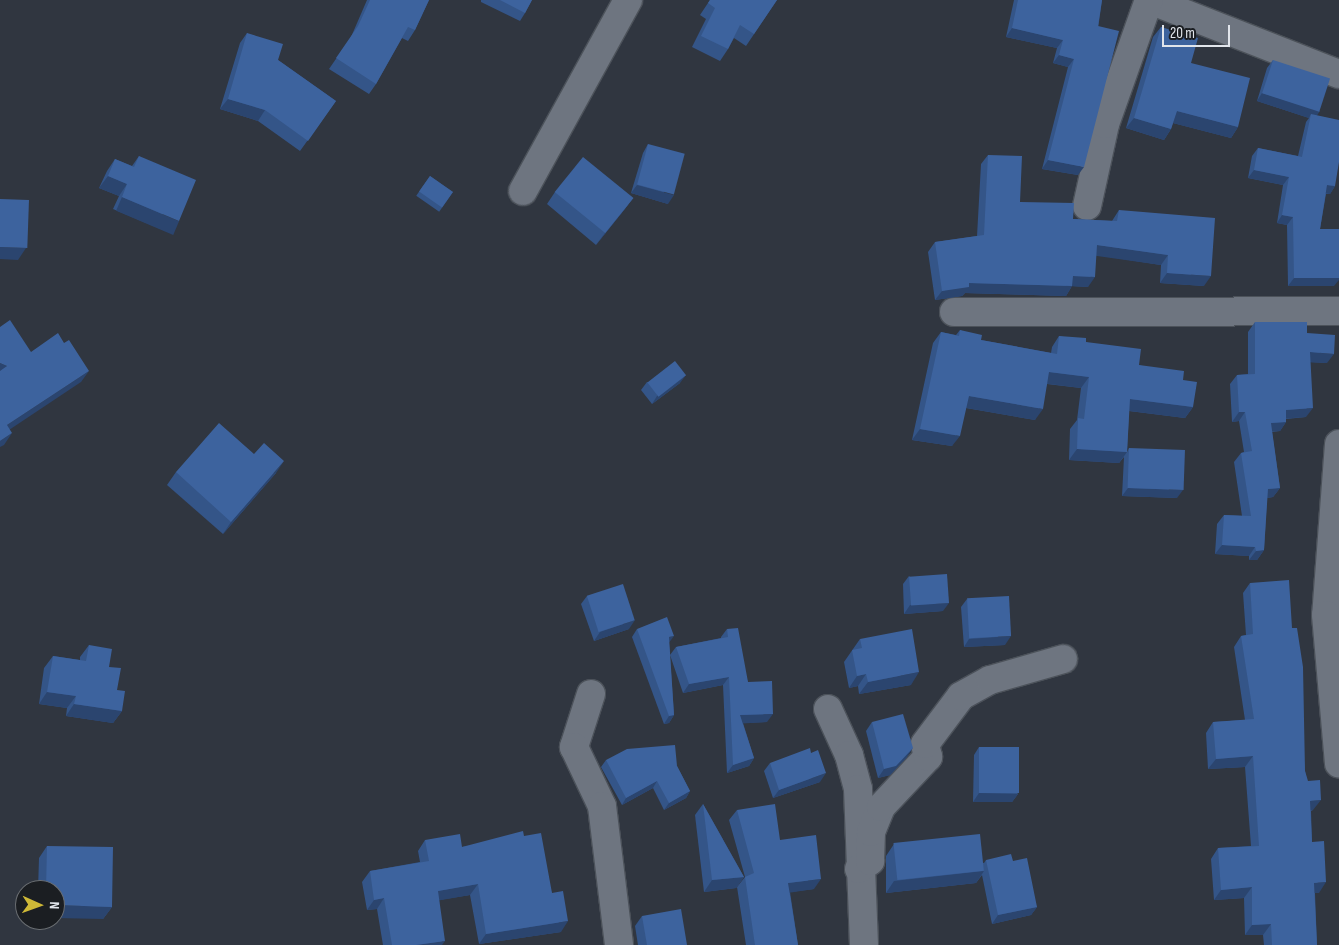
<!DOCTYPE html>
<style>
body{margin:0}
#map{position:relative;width:1339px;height:945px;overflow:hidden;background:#303640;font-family:"Sofia Sans Condensed",sans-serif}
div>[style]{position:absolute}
.roads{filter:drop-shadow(1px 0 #4c525a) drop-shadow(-1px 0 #4c525a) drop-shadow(0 1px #4c525a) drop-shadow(0 -1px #4c525a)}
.minor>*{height:28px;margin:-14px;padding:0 14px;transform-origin:14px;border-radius:14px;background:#6e7580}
.wall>*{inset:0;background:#345588;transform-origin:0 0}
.shaded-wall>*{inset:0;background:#2b456f;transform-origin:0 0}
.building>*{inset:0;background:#3d639e;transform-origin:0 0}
span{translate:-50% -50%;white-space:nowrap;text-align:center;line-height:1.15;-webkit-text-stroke:4.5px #1b1e22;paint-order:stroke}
.north{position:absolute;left:15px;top:880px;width:50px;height:50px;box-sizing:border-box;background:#1b1e22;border:1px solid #6a6e72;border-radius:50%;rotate:92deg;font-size:14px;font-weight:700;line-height:20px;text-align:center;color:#e1e5eb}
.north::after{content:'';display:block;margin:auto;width:18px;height:22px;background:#ceb837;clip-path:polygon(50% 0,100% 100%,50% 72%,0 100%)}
.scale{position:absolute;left:1162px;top:25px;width:68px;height:22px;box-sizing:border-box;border:2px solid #e1e5eb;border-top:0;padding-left:6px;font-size:15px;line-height:18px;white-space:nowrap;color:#e1e5eb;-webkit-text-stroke:4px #1b1e22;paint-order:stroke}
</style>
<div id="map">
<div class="roads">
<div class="minor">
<div style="left:1150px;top:0;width:203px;rotate:21.4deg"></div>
<div style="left:523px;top:191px;width:218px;rotate:-61.2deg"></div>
<div style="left:1087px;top:206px;width:84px;rotate:-77.6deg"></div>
<div style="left:1105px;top:124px;width:132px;rotate:-70.5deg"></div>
<div style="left:954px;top:312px;width:385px;rotate:-0.1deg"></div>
<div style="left:1339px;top:444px;width:171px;rotate:94.3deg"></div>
<div style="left:1326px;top:615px;width:149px;rotate:85deg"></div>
<div style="left:591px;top:694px;width:56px;rotate:107.8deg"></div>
<div style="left:574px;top:747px;width:65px;rotate:64.6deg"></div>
<div style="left:602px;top:806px;width:140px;rotate:83deg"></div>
<div style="left:828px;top:709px;width:51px;rotate:65.5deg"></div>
<div style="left:849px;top:755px;width:35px;rotate:75deg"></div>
<div style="left:858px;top:789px;width:156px;rotate:87.8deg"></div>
<div style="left:859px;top:869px;width:14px;rotate:-36deg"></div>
<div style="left:870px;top:861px;width:29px;rotate:-88deg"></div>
<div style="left:871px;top:832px;width:27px;rotate:-68deg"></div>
<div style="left:881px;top:807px;width:69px;rotate:-46.8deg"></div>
<div style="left:928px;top:757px;width:13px;rotate:-103deg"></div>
<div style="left:925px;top:744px;width:60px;rotate:-53.1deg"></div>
<div style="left:961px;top:696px;width:33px;rotate:-29deg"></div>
<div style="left:990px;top:680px;width:76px;rotate:-16deg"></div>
</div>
</div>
<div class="wall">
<div style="clip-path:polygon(367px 0,429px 0,415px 30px,408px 41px,402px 38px,376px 84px,369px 94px,329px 69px,351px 37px)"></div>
<div style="clip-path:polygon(481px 0,532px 0,525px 13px,520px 21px,481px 2px)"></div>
<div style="clip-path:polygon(710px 0,777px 0,746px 46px,734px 38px,728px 49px,720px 61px,692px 47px,706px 19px,700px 15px)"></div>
<div style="clip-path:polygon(1014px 0,1102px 0,1078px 175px,1042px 169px,1068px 67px,1053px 63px,1057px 48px,1006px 37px)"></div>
<div style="clip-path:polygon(1161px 27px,1191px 63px,1238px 127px,1231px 138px,1173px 123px,1171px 129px,1164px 140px,1126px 128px,1153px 37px)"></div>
<div style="clip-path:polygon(247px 33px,278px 60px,336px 101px,300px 151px,258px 121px,220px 109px,240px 43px)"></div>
<div style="clip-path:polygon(1273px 60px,1317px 116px,1335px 186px,1330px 194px,1326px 194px,1320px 229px,1334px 286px,1288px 286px,1287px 225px,1277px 223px,1283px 185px,1248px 178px,1252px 156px,1258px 148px,1298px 156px,1306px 122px,1309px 118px,1257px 101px,1267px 68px)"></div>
<div style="clip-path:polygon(648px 144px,668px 204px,631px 193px,643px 153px)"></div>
<div style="clip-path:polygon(988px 155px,1020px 202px,1073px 219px,1112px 221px,1119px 210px,1204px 286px,1160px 283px,1161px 265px,1096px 255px,1088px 287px,1072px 286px,1066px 296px,965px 293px,962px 296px,935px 300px,928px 252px,935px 242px,977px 236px,981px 164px)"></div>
<div style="clip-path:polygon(139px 156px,170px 233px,113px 209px,119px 196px,99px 188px,107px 171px,115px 159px,132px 166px)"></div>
<div style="left:430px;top:176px;width:28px;height:24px;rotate:35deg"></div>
<div style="clip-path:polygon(555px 192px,633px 198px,624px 210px,596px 245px,547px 204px)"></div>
<div style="clip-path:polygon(1255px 322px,1307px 333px,1327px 363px,1310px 362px,1306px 417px,1286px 419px,1286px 422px,1280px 431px,1272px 432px,1280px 488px,1273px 497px,1267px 498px,1264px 550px,1257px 560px,1249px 560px,1249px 556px,1215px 554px,1217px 524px,1224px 515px,1242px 516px,1234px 462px,1241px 453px,1244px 452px,1239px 421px,1232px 422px,1230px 384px,1237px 375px,1248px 374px,1248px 332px)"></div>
<div style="clip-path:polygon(960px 330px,981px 340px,1051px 353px,1052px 347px,1059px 336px,1086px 342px,1139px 365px,1183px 380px,1193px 407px,1185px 418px,1129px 411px,1127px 452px,1129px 448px,1177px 498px,1122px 496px,1124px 457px,1119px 463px,1069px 460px,1070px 429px,1077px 420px,1081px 388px,1047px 384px,1035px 420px,966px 408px,952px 446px,912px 440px,933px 343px,941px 332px,956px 335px)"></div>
<div style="clip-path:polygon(647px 382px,680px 383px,652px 404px,641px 390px)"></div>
<div style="clip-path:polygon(176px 472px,276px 473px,223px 534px,167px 485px)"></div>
<div style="clip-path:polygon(909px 576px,943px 611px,904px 614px,903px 584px)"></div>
<div style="clip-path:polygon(1250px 583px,1292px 628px,1305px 771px,1313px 810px,1311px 811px,1312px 842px,1319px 893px,1315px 893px,1317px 945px,1264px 945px,1263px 935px,1245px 935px,1244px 898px,1214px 900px,1211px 859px,1218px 848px,1251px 846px,1245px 767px,1208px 769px,1206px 733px,1213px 722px,1245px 720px,1234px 647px,1241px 636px,1246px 635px,1243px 593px)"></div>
<div style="clip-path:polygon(587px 596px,629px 629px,594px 641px,581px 604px)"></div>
<div style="clip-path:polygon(967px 599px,1005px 645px,964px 647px,961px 607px)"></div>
<div style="clip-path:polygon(637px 629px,669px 643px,674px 715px,669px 723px,664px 724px,632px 637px)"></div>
<div style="clip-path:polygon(727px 629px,748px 682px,767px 722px,743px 723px,754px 758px,749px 766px,727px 773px,723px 685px,683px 693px,670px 655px,676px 647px,721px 638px,721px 637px)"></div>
<div style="clip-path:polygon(860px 639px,911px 685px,859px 694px,858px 686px,849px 688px,844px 662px)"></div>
<div style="clip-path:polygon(89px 645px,109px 667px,117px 690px,122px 711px,113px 723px,66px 716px,67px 708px,39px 704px,44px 668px,53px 656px,80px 660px,80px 657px)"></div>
<div style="clip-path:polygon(872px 722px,907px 757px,890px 775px,878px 778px,866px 731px)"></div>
<div style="clip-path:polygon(979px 747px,1018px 794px,1012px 802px,973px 802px,974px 755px)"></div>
<div style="clip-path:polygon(606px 760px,677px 766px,690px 791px,686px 798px,664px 810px,653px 788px,622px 805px,601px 767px)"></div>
<div style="clip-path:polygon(770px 763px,820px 782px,773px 798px,764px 771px)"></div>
<div style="clip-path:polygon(703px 804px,744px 877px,736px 888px,704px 892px,695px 815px)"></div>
<div style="clip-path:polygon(737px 810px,780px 840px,814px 889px,790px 892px,798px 945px,746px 945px,737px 887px,745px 877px,729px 820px)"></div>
<div style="clip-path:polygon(524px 836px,552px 893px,561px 932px,479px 944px,470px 895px,439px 900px,442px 945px,383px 945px,377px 909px,367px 910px,362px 882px,370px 871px,420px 862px,418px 851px,425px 840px,462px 847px)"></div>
<div style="clip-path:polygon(894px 844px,984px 863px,986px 860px,1013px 861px,1037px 907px,1031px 915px,992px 924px,982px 875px,976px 883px,886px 893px,886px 856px)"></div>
<div style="clip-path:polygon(47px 846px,112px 907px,103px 919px,55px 890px,38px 890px,39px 858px)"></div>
<div style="clip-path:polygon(642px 916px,687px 945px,638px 945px,635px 926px)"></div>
</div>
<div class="shaded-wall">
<div style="clip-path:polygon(1012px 28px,1063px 40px,1057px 48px,1006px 37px)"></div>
<div style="clip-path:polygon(1059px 55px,1074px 59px,1068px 67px,1053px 63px)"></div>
<div style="clip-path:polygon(1262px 93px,1320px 111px,1314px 120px,1311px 114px,1309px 118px,1257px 101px)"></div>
<div style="clip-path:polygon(228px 99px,265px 110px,258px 121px,220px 109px)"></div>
<div style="clip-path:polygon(1177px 111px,1238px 127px,1231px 138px,1169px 122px)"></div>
<div style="clip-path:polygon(1134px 118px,1171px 129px,1164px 140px,1126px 128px)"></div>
<div style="clip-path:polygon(1048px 160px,1084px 167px,1078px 175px,1042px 169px)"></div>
<div style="clip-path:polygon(1254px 170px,1289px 177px,1283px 185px,1248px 178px)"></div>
<div style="clip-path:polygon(108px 176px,127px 184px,119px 196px,99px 188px)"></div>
<div style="clip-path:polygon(637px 185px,674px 195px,668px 204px,631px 193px)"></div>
<div style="clip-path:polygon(1327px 185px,1335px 186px,1330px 194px,1321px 193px)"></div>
<div style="left:122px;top:197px;width:62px;height:15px;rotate:23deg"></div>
<div style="clip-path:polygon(633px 198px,624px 210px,596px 245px,605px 233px)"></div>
<div style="clip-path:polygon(1282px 215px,1293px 217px,1287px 225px,1277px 223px)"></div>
<div style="clip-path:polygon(1097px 245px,1168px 255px,1161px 265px,1090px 255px)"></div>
<div style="clip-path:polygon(0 247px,26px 248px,18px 260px,0 259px)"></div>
<div style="clip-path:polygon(1167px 273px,1211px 276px,1204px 286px,1160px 283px)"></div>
<div style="clip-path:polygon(1073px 276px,1095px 277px,1088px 287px,1066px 286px)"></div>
<div style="clip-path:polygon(1294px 278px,1339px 278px,1339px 280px,1334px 286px,1288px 286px)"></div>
<div style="clip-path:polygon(969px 283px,1072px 286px,1066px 296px,965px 293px,962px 296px,935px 300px,942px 291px)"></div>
<div style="clip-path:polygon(1310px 352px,1334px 354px,1327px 363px,1303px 362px)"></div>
<div style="clip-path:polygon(0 363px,7px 366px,0 377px)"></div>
<div style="clip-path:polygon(89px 371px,81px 382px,0 436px,7px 425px)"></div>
<div style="clip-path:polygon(1049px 372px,1089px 377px,1081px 388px,1041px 383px)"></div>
<div style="clip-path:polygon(686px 375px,680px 383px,652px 404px,657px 396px)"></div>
<div style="clip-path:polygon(969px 396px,1043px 409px,1035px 420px,961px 407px)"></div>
<div style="clip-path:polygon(1130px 399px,1193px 407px,1185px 418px,1122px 410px)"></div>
<div style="clip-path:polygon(1313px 408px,1306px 417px,1279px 419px,1286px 410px)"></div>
<div style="clip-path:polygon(1239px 412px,1245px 412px,1239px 421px,1232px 422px)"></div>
<div style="clip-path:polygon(1286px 422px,1280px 431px,1264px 432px,1271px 423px)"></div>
<div style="clip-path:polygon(920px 429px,960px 436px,952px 446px,912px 440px)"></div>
<div style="clip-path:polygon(12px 433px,4px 445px,0 447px,0 441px)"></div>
<div style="clip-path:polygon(1077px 449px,1127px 452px,1119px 463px,1069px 460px)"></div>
<div style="clip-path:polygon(284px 461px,276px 473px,223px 534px,231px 522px)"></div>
<div style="clip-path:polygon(1128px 488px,1183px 490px,1177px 498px,1122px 496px)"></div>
<div style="clip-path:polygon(1280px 488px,1273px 497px,1261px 499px,1268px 489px)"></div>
<div style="clip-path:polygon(1222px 545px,1255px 547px,1249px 556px,1215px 554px)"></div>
<div style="clip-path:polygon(1264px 550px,1257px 560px,1249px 560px,1256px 551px)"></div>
<div style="clip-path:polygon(949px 603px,943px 611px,904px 614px,910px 605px)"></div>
<div style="clip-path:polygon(635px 620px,629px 629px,594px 641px,600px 632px)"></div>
<div style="clip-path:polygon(674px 636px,668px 644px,669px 637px)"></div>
<div style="clip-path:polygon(1011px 636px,1005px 645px,964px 647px,969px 639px)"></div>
<div style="clip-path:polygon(919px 672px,911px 685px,859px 694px,868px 682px)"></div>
<div style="clip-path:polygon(866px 674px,858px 686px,849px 688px,857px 676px)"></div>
<div style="clip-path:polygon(729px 677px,723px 685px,683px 693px,689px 684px)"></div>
<div style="clip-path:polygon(47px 692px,76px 696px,67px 708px,39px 704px)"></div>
<div style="clip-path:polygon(74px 704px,122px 711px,113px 723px,66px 716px)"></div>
<div style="clip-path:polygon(773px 714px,767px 722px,734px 724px,740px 715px)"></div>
<div style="clip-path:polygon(674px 715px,669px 723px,664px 724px,669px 716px)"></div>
<div style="clip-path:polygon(913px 748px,907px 757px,890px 775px,878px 778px,884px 769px)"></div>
<div style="clip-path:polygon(1253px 756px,1245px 767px,1208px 769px,1216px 759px)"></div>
<div style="clip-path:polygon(754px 758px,749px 766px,727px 773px,733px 765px)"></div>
<div style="clip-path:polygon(826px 773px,820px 782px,773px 798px,779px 790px)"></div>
<div style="clip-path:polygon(657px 781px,653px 788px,622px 805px,626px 798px)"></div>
<div style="clip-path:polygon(690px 791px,686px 798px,664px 810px,669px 803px)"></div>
<div style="clip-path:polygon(979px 793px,1018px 794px,1012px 802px,973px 802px)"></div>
<div style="clip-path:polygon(1321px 800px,1313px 810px,1303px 811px,1310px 801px)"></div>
<div style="clip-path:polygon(984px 871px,976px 883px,886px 893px,894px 881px)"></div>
<div style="clip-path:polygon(744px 877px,736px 888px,704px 892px,712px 880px)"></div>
<div style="clip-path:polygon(821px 879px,814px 889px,781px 894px,788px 883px)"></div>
<div style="clip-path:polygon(1326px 882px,1319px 893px,1307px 893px,1314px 883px)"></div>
<div style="clip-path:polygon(478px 884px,470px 895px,430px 902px,438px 891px)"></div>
<div style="clip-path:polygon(1252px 887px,1244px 898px,1214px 900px,1221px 890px)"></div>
<div style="clip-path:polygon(384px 898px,377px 909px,367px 910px,374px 900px)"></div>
<div style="clip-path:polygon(55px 905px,112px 907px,103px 919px,55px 918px)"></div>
<div style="clip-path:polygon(1037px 907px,1031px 915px,992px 924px,998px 915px)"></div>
<div style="clip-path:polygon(568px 921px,561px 932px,479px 944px,486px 934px)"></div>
<div style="clip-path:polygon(1271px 924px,1263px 935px,1245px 935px,1252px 925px)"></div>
<div style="clip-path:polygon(445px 941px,442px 945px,416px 945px)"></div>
</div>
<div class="building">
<div style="clip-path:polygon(370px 0,429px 0,415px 30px,408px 27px,376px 84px,336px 58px,358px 26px)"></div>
<div style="clip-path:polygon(500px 0,532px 0,525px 13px)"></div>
<div style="clip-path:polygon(710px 0,777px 0,754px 34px,740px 25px,728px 49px,701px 36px,715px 8px,708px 3px)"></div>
<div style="clip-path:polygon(1018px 0,1102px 0,1098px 26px,1119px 31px,1084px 167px,1048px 160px,1074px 59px,1059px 55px,1063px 40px,1012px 28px)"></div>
<div style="clip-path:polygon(1161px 27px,1198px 38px,1191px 63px,1250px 78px,1238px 127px,1177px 111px,1171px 129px,1134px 118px)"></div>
<div style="clip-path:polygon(247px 33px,283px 44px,278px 60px,336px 101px,308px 141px,265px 110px,228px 99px)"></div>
<div style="left:1273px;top:60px;width:60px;height:35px;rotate:18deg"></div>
<div style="clip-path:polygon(1311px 114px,1339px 120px,1339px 162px,1335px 186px,1327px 185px,1320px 229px,1339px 229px,1339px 278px,1294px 278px,1293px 217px,1282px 215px,1289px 177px,1254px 170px,1258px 148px,1302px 157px)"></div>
<div style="left:648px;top:144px;width:38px;height:42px;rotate:15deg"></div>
<div style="clip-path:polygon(988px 155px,1022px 156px,1020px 202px,1074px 203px,1073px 219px,1117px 221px,1119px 210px,1215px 218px,1211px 276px,1167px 273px,1168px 255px,1097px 245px,1095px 277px,1073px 276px,1072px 286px,969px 283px,969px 287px,942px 291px,935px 242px,984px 235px)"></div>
<div style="clip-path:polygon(139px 156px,196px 180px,179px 221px,122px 197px,127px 184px,108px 176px,115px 159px,134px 167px)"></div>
<div style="left:583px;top:157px;width:65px;height:45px;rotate:39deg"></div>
<div style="left:430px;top:176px;width:28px;height:19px;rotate:35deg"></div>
<div style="left:0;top:199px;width:29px;height:48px;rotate:2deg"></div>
<div style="clip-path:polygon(10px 320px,31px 352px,58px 333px,64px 343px,69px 340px,89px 371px,7px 425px,12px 433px,0 441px,0 371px,7px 366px,0 363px,0 327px)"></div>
<div style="clip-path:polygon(1255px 322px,1307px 322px,1307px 333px,1335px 335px,1334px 354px,1310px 352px,1313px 408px,1286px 410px,1286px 422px,1271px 423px,1280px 488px,1268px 489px,1264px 550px,1256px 551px,1255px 547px,1222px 545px,1224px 515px,1251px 516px,1241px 453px,1252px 451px,1245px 412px,1239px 412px,1237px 375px,1255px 374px)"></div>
<div style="clip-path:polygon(960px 330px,982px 335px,981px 340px,1057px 354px,1059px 336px,1086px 338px,1086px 342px,1141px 349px,1139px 365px,1184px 371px,1183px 380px,1197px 382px,1193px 407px,1130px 399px,1127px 452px,1077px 449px,1078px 418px,1084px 419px,1089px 377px,1049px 372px,1043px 409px,969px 396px,960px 436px,920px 429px,941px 332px,959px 336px)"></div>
<div style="left:675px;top:361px;width:18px;height:35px;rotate:52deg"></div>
<div style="clip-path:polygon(219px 423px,254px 454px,264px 443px,284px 461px,231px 522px,176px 472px)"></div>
<div style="left:1129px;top:448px;width:56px;height:40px;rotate:2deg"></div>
<div style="left:947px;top:574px;width:29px;height:38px;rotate:86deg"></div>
<div style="clip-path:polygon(1289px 580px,1292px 628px,1297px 628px,1303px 667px,1305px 771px,1308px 781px,1320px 780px,1321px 800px,1310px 801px,1312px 842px,1324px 841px,1326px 882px,1314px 883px,1317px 945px,1272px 945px,1271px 924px,1252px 925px,1252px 887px,1221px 890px,1218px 848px,1259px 846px,1253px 756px,1216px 759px,1213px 722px,1254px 719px,1241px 636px,1253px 634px,1250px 583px)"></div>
<div style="left:623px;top:584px;width:38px;height:38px;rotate:72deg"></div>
<div style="left:1009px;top:596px;width:40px;height:42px;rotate:87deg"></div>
<div style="clip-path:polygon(667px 617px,674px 636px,669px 637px,674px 715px,669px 716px,637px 629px)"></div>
<div style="clip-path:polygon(738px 628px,748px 682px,772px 681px,773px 714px,740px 715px,754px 758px,733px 765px,729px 677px,689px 684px,676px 647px,728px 637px,727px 629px)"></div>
<div style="clip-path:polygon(912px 629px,919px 672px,868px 682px,866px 674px,857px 676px,852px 650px,862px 648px,860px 639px)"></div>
<div style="clip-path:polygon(89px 645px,112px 649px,109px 667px,121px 668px,117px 690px,125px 691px,122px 711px,74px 704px,76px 696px,47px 692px,53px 656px,86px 661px)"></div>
<div style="clip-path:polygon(903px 714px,913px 748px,896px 766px,884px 769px,872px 722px)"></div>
<div style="clip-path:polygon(675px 745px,677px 766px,690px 791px,669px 803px,657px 781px,626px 798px,606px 760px,627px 749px)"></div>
<div style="left:979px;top:747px;width:40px;height:46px"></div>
<div style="clip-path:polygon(810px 748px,811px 753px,818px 750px,826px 773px,779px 790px,770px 763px)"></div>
<div style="clip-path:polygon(703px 804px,744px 877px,712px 880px)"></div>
<div style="clip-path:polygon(775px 804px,780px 840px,816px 835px,821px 879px,788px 883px,798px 945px,755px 945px,745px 877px,754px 873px,737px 810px)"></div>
<div style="clip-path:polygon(523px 831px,524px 836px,541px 833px,552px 893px,563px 891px,568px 921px,486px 934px,478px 884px,438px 891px,445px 941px,416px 945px,392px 945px,384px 898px,374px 900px,370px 871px,429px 861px,425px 840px,460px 834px,462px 847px)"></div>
<div style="left:980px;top:834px;width:37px;height:87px;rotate:84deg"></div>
<div style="clip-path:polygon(47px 846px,113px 847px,112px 907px,55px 905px,55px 890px,46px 890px)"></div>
<div style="clip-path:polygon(1011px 854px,1013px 861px,1027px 858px,1037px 907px,998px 915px,986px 860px)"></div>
<div style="clip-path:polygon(681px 909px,687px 945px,647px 945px,642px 916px)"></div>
</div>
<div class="north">N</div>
<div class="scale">20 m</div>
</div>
